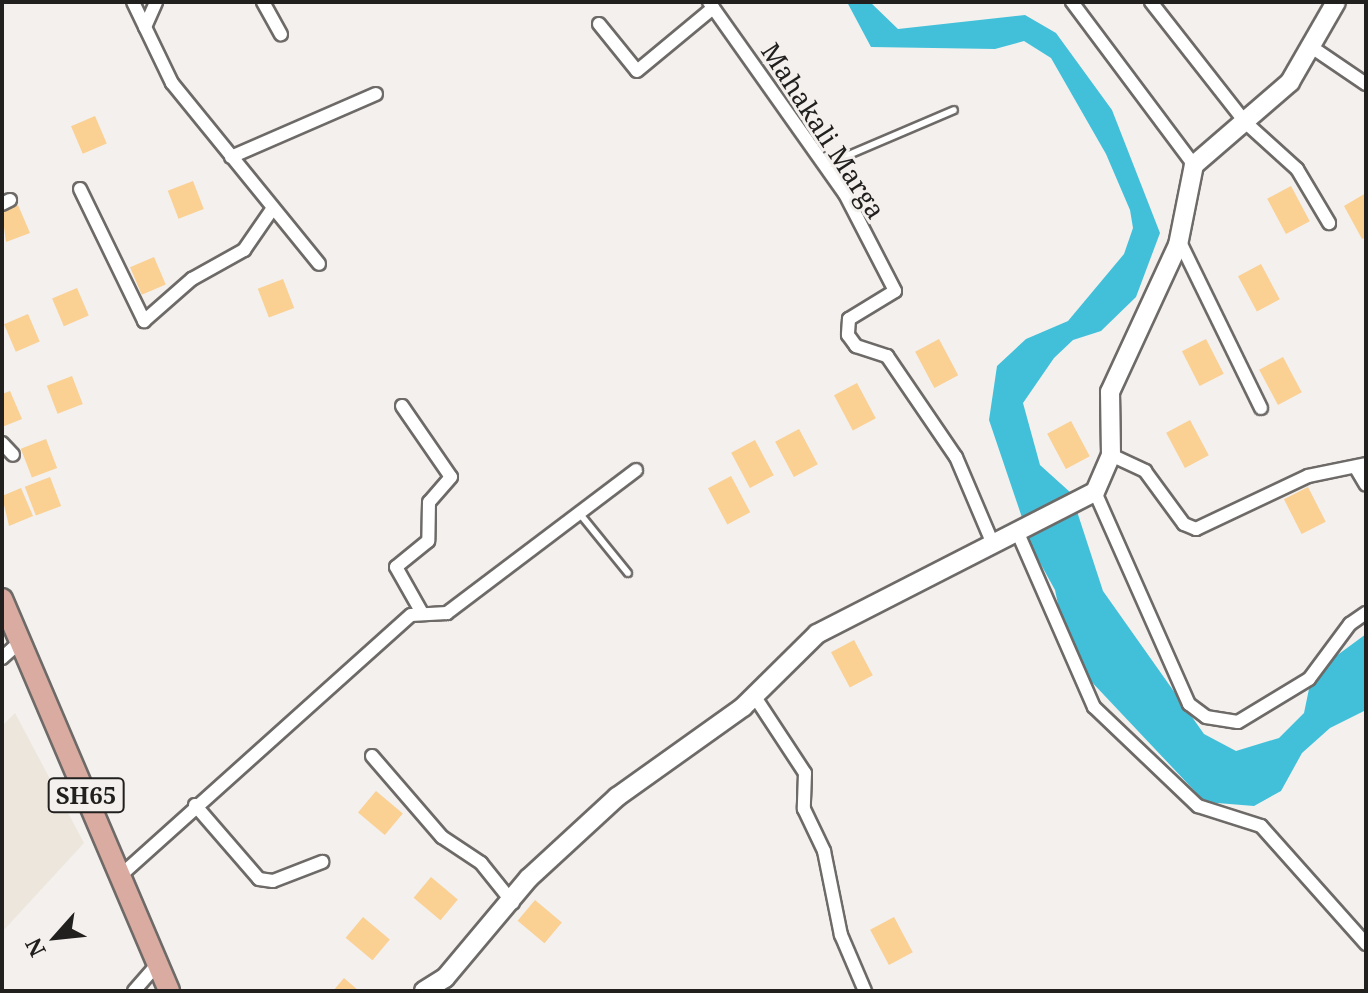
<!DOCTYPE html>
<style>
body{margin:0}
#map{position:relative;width:1368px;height:993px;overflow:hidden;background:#f3f0ed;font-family:"Noto Serif",serif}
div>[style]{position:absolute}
.built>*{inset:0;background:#ede6dc}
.water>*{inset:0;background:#42c0da}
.building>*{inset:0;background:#fad093;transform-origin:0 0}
.roads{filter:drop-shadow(2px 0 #6d6a68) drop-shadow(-2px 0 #6d6a68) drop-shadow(0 2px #6d6a68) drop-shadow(0 -2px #6d6a68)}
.lane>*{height:6px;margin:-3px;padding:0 3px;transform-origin:3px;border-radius:3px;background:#fff}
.street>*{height:12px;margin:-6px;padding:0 6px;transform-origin:6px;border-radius:6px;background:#fff}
.secondary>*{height:18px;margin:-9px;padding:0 9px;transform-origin:9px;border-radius:9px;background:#fff}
.primary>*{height:20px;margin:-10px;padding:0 10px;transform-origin:10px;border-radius:10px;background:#daaba1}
span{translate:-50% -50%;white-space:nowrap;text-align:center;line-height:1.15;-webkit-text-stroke:6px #f3f0ed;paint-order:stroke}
.shield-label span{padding:2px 6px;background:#f3f0ed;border:2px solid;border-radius:6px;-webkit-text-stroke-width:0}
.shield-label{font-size:24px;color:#21201f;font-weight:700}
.street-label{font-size:26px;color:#21201f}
.frame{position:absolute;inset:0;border:4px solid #21201f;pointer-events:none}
.north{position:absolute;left:16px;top:897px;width:80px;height:80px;-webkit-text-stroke:6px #f3f0ed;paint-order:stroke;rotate:243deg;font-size:22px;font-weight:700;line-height:32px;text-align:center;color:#21201f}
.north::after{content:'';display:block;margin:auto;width:28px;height:36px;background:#21201f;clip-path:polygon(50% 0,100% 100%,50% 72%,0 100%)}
</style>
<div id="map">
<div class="built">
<div style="clip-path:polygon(15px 713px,84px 843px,2px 932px,2px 726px)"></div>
</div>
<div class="water">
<div style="clip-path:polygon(847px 2px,870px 2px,898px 29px,1025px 15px,1056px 33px,1112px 110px,1160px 233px,1136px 297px,1101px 331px,1073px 340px,1054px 358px,1023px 403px,1040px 465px,1071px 493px,1103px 591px,1204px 734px,1236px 751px,1279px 738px,1304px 713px,1310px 684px,1328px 662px,1366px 634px,1366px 710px,1330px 728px,1302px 753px,1281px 791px,1254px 806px,1205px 802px,1087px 677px,1066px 642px,1055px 590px,1033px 550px,989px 420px,997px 366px,1026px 339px,1068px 321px,1124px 254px,1133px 228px,1130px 210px,1106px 154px,1051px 58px,1024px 41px,995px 49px,871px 47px)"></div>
</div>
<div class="building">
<div style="left:95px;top:116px;width:30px;height:26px;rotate:67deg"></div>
<div style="left:193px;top:181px;width:30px;height:27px;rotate:69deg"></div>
<div style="left:1291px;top:186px;width:40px;height:27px;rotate:62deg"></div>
<div style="clip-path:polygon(1366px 193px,1366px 237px,1362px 239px,1344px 206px)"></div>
<div style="clip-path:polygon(18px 205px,30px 233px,6px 242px,2px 212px)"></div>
<div style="left:154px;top:257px;width:30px;height:26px;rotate:67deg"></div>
<div style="left:1261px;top:264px;width:40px;height:26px;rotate:62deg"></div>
<div style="left:283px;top:279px;width:31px;height:27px;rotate:69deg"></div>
<div style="left:77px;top:288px;width:30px;height:27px;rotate:67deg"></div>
<div style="left:28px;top:314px;width:30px;height:26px;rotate:67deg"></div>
<div style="left:939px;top:339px;width:41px;height:27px;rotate:62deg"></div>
<div style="left:1206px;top:339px;width:39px;height:27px;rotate:63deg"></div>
<div style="left:1283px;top:357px;width:40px;height:27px;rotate:62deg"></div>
<div style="left:72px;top:376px;width:30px;height:27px;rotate:69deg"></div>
<div style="left:857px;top:383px;width:40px;height:26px;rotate:62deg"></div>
<div style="clip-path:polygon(10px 391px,22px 419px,2px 427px,2px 394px)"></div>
<div style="left:1190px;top:420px;width:40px;height:27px;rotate:62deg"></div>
<div style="left:1071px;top:421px;width:40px;height:27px;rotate:62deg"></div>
<div style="left:799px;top:429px;width:40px;height:27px;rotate:62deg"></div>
<div style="left:46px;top:439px;width:31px;height:27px;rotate:69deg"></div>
<div style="left:755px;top:440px;width:40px;height:27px;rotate:62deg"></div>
<div style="left:731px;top:476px;width:41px;height:26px;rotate:62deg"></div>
<div style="left:50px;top:477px;width:31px;height:27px;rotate:69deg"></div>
<div style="left:1308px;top:487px;width:39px;height:27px;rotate:63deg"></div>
<div style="clip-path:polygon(21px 488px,33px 516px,9px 526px,2px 496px)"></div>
<div style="left:854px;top:640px;width:40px;height:26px;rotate:62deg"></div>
<div style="left:376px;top:791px;width:35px;height:28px;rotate:40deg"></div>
<div style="left:431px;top:877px;width:35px;height:27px;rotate:40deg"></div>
<div style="left:535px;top:900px;width:35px;height:27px;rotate:40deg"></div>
<div style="left:363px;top:917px;width:35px;height:27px;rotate:40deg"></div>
<div style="left:894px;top:917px;width:40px;height:27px;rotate:62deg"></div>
<div style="clip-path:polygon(344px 978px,359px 991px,333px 991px)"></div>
</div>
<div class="roads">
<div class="lane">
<div style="left:825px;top:165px;width:140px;rotate:-23.1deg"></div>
<div style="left:580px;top:514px;width:76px;rotate:50.9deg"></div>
</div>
<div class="street">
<div style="left:133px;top:2px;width:90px;rotate:64.3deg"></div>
<div style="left:172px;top:83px;width:233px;rotate:50.9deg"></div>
<div style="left:263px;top:2px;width:37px;rotate:61deg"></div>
<div style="left:709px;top:2px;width:235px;rotate:54.7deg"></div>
<div style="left:845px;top:194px;width:109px;rotate:62.7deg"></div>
<div style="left:895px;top:291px;width:54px;rotate:148.7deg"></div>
<div style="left:849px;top:319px;width:16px;rotate:94deg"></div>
<div style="left:848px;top:335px;width:14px;rotate:54deg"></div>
<div style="left:856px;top:346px;width:33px;rotate:18deg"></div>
<div style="left:887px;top:356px;width:122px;rotate:55.7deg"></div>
<div style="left:956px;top:457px;width:95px;rotate:67deg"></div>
<div style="left:1072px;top:2px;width:204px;rotate:53.2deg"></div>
<div style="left:1151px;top:2px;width:152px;rotate:51.9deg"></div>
<div style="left:1245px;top:122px;width:70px;rotate:42.1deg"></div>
<div style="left:1297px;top:169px;width:63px;rotate:59.3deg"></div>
<div style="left:599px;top:24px;width:60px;rotate:51deg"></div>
<div style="left:637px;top:71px;width:99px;rotate:-39.7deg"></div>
<div style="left:145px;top:27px;width:27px;rotate:-66deg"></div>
<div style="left:1313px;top:48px;width:64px;rotate:34.2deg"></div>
<div style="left:231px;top:157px;width:158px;rotate:-23.5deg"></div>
<div style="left:80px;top:189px;width:147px;rotate:64.1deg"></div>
<div style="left:144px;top:321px;width:64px;rotate:-41.2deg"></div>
<div style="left:192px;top:279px;width:60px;rotate:-29.1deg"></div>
<div style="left:244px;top:250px;width:51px;rotate:-55.4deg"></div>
<div style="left:2px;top:204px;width:9px;rotate:-27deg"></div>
<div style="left:1179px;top:240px;width:187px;rotate:64deg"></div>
<div style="left:402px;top:406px;width:86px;rotate:55.4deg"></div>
<div style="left:451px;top:477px;width:33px;rotate:131deg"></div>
<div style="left:429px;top:502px;width:39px;rotate:91deg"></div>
<div style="left:428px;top:541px;width:41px;rotate:140.9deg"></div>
<div style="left:396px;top:567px;width:53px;rotate:60.5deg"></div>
<div style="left:2px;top:443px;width:16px;rotate:47deg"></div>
<div style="left:1111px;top:455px;width:38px;rotate:25deg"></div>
<div style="left:1145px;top:471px;width:66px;rotate:53.7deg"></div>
<div style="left:1184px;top:524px;width:13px;rotate:23deg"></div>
<div style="left:1196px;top:529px;width:124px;rotate:-25.3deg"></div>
<div style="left:1308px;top:476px;width:59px;rotate:-11.7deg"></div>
<div style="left:1357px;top:470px;width:17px;rotate:59deg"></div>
<div style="left:1095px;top:492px;width:232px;rotate:66.1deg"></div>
<div style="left:1189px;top:704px;width:21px;rotate:37deg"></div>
<div style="left:1206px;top:717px;width:32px;rotate:9deg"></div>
<div style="left:1238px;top:722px;width:83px;rotate:-31.2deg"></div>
<div style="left:1309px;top:679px;width:69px;rotate:-53.3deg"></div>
<div style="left:1350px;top:624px;width:19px;rotate:-35deg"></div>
<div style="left:1017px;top:531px;width:192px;rotate:66.4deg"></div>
<div style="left:1094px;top:707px;width:144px;rotate:43.6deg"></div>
<div style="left:1198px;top:806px;width:66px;rotate:17.6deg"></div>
<div style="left:1261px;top:826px;width:158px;rotate:48.3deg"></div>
<div style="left:2px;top:658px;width:24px;rotate:-42deg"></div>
<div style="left:755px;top:697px;width:91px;rotate:56.7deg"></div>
<div style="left:805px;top:773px;width:36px;rotate:92deg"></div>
<div style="left:804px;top:809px;width:47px;rotate:64.5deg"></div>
<div style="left:824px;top:851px;width:86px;rotate:78.6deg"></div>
<div style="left:841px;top:935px;width:61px;rotate:66.8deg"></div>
<div style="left:372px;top:756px;width:107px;rotate:49.2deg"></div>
<div style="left:442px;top:837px;width:47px;rotate:33.7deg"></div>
<div style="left:481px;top:863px;width:51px;rotate:51.3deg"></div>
<div style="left:195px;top:805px;width:98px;rotate:49.1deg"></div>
<div style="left:259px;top:879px;width:14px;rotate:8deg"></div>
<div style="left:273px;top:881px;width:53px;rotate:-21.2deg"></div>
<div style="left:121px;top:875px;width:389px;rotate:-41.9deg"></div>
<div style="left:411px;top:615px;width:36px;rotate:-3deg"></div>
<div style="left:447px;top:613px;width:237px;rotate:-37.1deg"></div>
<div style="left:134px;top:991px;width:37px;rotate:-49deg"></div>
</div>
<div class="secondary">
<div style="left:424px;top:991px;width:25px;rotate:-32deg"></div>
<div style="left:445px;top:978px;width:131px;rotate:-50deg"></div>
<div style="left:529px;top:878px;width:120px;rotate:-42.6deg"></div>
<div style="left:617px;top:797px;width:155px;rotate:-35.5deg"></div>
<div style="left:743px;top:707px;width:104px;rotate:-44.6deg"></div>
<div style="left:817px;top:634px;width:312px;rotate:-27.1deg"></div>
<div style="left:1095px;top:492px;width:40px;rotate:-66.6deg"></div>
<div style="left:1111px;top:455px;width:63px;rotate:-90.9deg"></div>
<div style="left:1110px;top:392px;width:162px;rotate:-65.2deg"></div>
<div style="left:1178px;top:245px;width:82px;rotate:-78.7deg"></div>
<div style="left:1194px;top:165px;width:127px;rotate:-40.8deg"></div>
<div style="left:1290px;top:82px;width:92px;rotate:-60.1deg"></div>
</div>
<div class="primary">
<div style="left:2px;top:599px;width:426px;rotate:66.9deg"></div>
</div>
</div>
<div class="shield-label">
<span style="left:86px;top:795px">SH65</span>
</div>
<div class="street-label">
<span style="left:823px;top:131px;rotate:57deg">Mahakali Marga</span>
</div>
<div class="frame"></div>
<div class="north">N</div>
</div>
